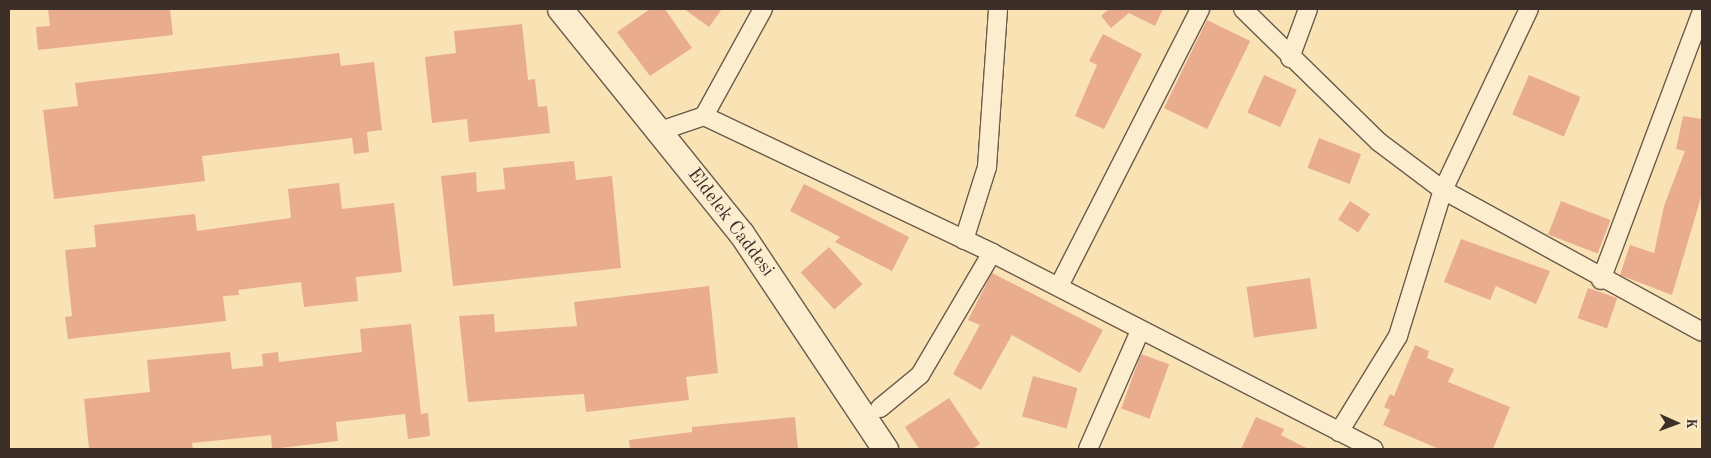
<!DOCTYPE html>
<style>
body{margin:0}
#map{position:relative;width:1711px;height:458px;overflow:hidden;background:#f9e3b4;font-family:"Old Standard TT",serif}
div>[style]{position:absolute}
.building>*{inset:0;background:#e9ac8f;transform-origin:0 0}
.roads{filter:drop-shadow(1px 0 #6b5b4c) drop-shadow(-1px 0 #6b5b4c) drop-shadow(0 1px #6b5b4c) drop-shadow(0 -1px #6b5b4c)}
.street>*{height:18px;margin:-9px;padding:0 9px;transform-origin:9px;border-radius:9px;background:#fbedce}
.secondary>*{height:25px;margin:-12.5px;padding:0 12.5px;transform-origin:12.5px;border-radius:12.5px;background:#fbedce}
span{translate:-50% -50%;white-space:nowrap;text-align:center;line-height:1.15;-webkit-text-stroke:4px #fbedce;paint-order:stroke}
.street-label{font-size:19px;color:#3c2e29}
.frame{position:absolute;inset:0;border:10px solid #3c2e29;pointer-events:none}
.north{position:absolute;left:1651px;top:398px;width:50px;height:50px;-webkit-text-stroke:4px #fbedce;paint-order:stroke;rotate:92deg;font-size:14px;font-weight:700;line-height:20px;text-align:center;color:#3c2e29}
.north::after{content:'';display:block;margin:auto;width:18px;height:22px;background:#3c2e29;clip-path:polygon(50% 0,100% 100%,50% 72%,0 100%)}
</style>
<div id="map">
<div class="building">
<div style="clip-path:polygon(48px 9px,170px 9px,173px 35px,38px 50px,36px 27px,50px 26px)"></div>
<div style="clip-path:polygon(650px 9px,665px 9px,692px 48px,650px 76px,617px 32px)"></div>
<div style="clip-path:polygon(684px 9px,722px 9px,709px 27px)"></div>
<div style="clip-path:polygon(1109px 9px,1163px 9px,1155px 26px,1129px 13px,1111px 28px,1101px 16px)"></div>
<div style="left:1207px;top:20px;width:48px;height:98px;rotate:26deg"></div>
<div style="clip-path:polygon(522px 24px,528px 80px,535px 79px,538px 107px,547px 106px,550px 133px,469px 142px,467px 119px,432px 123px,425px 57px,456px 53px,454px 31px)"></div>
<div style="clip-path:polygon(1103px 34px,1142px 54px,1104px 129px,1075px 116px,1097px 65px,1089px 61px)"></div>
<div style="clip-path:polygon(339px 53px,341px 66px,374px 62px,382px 130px,367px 132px,369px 152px,354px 154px,352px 138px,202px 156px,205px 181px,54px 199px,43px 110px,78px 106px,75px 83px)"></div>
<div style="left:1264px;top:75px;width:36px;height:41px;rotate:24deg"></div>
<div style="left:1529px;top:75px;width:56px;height:43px;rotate:23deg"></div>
<div style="clip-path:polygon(1683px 116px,1702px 119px,1702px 194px,1672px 295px,1620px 275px,1630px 245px,1654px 253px,1664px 206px,1685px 151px,1676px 149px)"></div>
<div style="left:1319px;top:138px;width:45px;height:32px;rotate:21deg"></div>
<div style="clip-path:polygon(574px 161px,576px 180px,612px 176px,621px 268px,453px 286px,441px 176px,476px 172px,477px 192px,505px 189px,503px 168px)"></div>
<div style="clip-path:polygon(339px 183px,342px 209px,394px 203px,402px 272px,356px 277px,358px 301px,304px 307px,301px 282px,238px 290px,239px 295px,223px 296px,226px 321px,68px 339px,65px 317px,72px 316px,65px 250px,96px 247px,94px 225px,195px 214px,197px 231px,291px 218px,288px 189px)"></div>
<div style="clip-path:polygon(804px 184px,909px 237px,892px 271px,835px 242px,840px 237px,790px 211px)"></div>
<div style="left:1350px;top:201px;width:24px;height:22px;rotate:33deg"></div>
<div style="left:1561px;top:201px;width:53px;height:36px;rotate:21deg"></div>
<div style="clip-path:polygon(1461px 239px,1550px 271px,1536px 304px,1496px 286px,1490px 300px,1444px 282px)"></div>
<div style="left:829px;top:247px;width:50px;height:38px;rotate:48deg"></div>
<div style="clip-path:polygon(992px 273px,1103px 330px,1080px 373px,1012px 335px,981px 390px,953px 374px,980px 325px,968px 320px)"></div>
<div style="left:1310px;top:278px;width:51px;height:64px;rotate:82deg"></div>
<div style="clip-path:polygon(709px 286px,718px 373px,686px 377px,689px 400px,586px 412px,584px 394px,468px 402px,459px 316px,494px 314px,495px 332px,577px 326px,574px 302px)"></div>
<div style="left:1588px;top:288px;width:31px;height:32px;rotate:19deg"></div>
<div style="clip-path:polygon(411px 324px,421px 414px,428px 413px,430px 436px,408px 439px,405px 414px,336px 422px,338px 441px,272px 449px,271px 435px,192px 443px,193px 449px,89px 449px,84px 399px,150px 392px,147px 360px,230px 352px,232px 369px,263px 366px,262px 354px,278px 352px,279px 362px,362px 352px,360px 329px)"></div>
<div style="clip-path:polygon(1415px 345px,1429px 351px,1427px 358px,1454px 369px,1448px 382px,1510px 407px,1493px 449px,1439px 449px,1383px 425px,1390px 410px,1384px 407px,1390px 394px,1394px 396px)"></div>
<div style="left:1141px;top:354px;width:30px;height:58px;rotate:20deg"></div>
<div style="left:1033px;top:376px;width:46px;height:42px;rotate:15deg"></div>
<div style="clip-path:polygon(949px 398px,980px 444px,972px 449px,919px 449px,905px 427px)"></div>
<div style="clip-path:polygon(795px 417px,798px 449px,630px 449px,629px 440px,692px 432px,692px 427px)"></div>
<div style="clip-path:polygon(1256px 417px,1284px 429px,1281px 435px,1308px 449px,1241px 449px)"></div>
</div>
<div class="roads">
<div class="street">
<div style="left:1243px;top:9px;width:190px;rotate:44.4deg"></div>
<div style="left:1379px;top:142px;width:80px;rotate:36.9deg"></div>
<div style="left:1443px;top:190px;width:295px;rotate:28.7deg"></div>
<div style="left:1290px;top:58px;width:52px;rotate:-69.8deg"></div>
<div style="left:704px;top:116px;width:122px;rotate:-61.1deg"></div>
<div style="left:660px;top:131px;width:46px;rotate:-18.8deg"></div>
<div style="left:704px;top:116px;width:319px;rotate:25.4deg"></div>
<div style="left:992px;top:253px;width:429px;rotate:27.2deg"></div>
<div style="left:964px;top:240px;width:77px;rotate:-72.5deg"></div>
<div style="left:987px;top:167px;width:158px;rotate:-86deg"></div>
<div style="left:1601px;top:280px;width:287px;rotate:-69.4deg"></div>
<div style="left:1059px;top:286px;width:311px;rotate:-63deg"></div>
<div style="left:880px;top:408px;width:52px;rotate:-39.5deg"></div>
<div style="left:920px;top:375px;width:142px;rotate:-59.5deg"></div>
<div style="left:1339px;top:432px;width:113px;rotate:-58.4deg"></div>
<div style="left:1398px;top:336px;width:153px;rotate:-72.9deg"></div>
<div style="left:1443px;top:190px;width:200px;rotate:-64.6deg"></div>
<div style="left:1088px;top:449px;width:129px;rotate:-66.2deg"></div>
</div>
<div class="secondary">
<div style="left:560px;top:9px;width:288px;rotate:51.1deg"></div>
<div style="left:741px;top:233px;width:260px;rotate:56.3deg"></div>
</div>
</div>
<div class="street-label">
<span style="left:730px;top:223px;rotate:53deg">Eldelek Caddesi</span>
</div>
<div class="frame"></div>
<div class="north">K</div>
</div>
